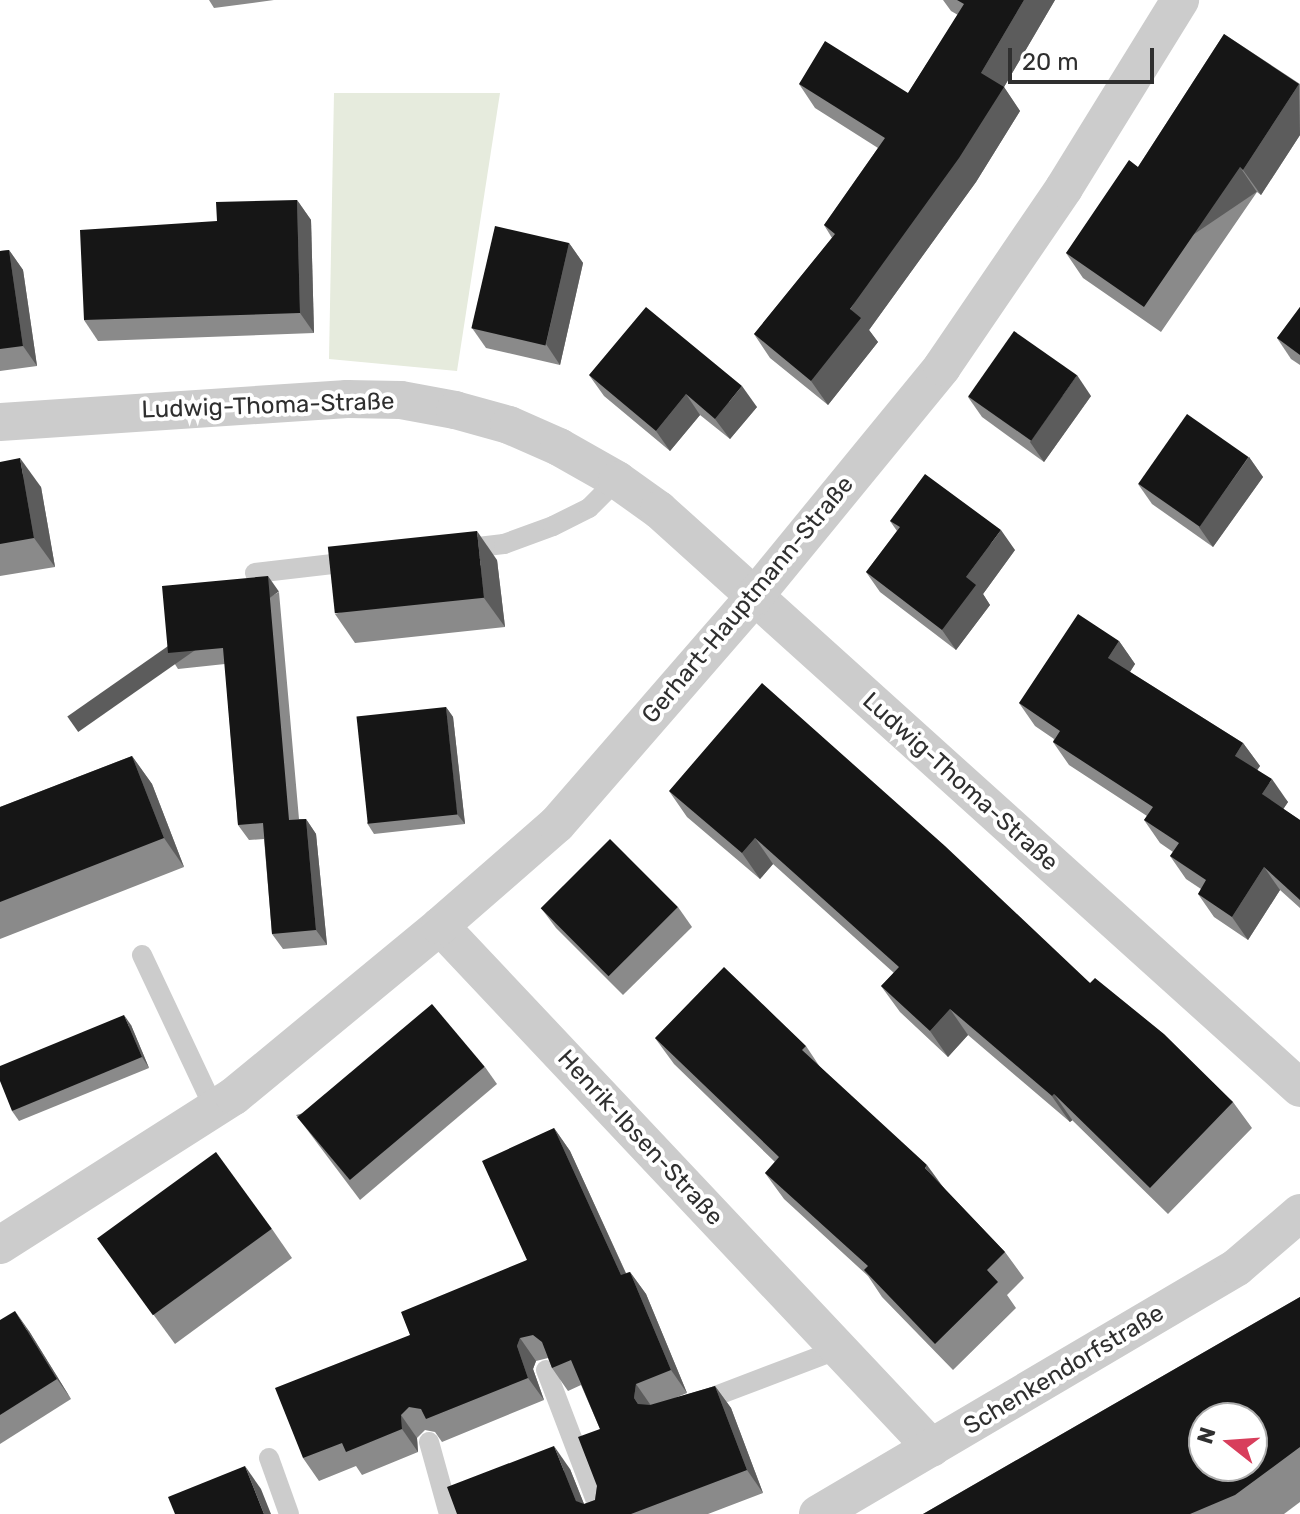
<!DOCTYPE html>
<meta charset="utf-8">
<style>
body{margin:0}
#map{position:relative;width:1300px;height:1514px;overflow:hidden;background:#fff;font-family:Rubik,sans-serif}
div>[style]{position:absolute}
.green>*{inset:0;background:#e6ebdd}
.service>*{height:20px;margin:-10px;padding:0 10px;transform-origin:10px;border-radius:10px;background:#ccc}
.minor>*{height:38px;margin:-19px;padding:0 19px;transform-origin:19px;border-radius:19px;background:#ccc}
.wall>*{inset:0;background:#8a8a8a}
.shaded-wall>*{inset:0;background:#5c5c5c;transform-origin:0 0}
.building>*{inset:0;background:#161616;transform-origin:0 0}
span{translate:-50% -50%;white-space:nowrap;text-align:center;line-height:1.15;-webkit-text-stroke:8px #fff;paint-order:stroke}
.street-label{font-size:24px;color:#2f2f2f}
.north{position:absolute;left:1188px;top:1402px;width:80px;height:80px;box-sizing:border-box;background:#fff;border:2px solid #acacac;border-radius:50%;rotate:287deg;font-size:22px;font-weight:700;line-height:32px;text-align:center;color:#2f2f2f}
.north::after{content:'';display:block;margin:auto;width:28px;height:36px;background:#d83e5c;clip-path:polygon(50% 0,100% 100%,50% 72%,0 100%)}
.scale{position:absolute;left:1008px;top:48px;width:146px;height:36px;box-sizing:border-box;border:4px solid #2f2f2f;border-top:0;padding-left:10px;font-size:24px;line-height:28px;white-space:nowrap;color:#2f2f2f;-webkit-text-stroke:6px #fff;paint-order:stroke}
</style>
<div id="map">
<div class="green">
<div style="clip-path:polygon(334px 93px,500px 93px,457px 371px,329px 359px)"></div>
</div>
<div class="service">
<div style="left:461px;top:549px;width:43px;rotate:-6.6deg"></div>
<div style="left:504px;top:544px;width:52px;rotate:-20.2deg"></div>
<div style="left:553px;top:526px;width:40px;rotate:-26.6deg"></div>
<div style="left:589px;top:508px;width:40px;rotate:-45deg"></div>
<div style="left:255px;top:573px;width:104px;rotate:-6.6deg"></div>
<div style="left:142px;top:955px;width:169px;rotate:64.8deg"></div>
<div style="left:546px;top:1370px;width:154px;rotate:69.1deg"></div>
<div style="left:697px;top:1403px;width:152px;rotate:-20.8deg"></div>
<div style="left:429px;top:1442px;width:75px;rotate:74.5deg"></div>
<div style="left:269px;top:1458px;width:59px;rotate:70.3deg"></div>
</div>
<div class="minor">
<div style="left:0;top:422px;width:348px;rotate:-3.8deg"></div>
<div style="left:347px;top:399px;width:54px;rotate:1.1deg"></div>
<div style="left:401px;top:400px;width:55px;rotate:10.5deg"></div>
<div style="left:455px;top:410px;width:56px;rotate:15.5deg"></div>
<div style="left:509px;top:425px;width:55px;rotate:23.7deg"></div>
<div style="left:559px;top:447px;width:67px;rotate:29.6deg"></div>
<div style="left:617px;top:480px;width:52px;rotate:35.5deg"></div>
<div style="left:659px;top:510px;width:863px;rotate:42.04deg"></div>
<div style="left:440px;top:926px;width:717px;rotate:46.69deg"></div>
<div style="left:0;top:1245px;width:277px;rotate:-32.5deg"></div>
<div style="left:234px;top:1096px;width:267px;rotate:-39.5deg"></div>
<div style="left:440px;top:926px;width:155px;rotate:-41.1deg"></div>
<div style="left:557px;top:824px;width:301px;rotate:-49deg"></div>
<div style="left:754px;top:597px;width:297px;rotate:-50.7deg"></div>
<div style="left:942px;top:367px;width:217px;rotate:-55.7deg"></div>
<div style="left:1064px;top:188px;width:221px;rotate:-58.3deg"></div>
<div style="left:818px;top:1514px;width:486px;rotate:-30.5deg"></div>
<div style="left:1237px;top:1267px;width:83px;rotate:-40.6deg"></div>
</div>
<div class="wall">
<div style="clip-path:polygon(209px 0,274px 0,214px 8px)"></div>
<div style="clip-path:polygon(943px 0,1055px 0,1004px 87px,1020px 111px,976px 182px,869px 330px,878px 342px,828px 405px,770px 358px,754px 334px,832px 238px,824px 225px,878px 148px,815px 108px,799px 84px,908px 93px,958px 15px,951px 11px)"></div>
<div style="clip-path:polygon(1224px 34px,1300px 84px,1300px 135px,1261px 195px,1257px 192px,1161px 332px,1083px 278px,1066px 253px,1138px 167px)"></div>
<div style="clip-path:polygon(297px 200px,311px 220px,314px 333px,98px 341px,84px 320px,217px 221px)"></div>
<div style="clip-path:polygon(569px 243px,583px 263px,560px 365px,486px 348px,472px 328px)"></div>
<div style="clip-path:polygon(9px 250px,23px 270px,37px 366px,0 371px,0 251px)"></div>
<div style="clip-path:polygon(1300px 307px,1300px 365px,1291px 359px,1277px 338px)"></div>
<div style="clip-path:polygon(589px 375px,757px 407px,730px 439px,700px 415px,670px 451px,604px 396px)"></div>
<div style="clip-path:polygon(1091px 396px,1044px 462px,982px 417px,968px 397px)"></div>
<div style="clip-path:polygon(1249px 457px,1263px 477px,1213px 547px,1152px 504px,1138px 484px)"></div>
<div style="clip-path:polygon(0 462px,41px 487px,55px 567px,0 576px)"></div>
<div style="clip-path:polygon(890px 521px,1015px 550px,983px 594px,990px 605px,956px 650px,880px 592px,866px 572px,897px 531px)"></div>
<div style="clip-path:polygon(497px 560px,505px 627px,355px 643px,335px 614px)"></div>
<div style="clip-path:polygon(279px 592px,299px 819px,306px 819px,316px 834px,327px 945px,283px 949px,272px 934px,264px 839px,249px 840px,238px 825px,225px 664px,178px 669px,168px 653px)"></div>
<div style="clip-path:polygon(1119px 641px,1135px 664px,1130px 672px,1243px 743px,1260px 766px,1257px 770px,1288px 802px,1283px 809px,1300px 820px,1300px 908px,1280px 890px,1248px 940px,1214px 917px,1198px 894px,1201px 889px,1186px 879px,1170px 856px,1173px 852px,1160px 843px,1144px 820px,1147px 816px,1069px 765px,1053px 742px,1054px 739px,1035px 726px,1019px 703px)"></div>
<div style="clip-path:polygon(446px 707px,453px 717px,465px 824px,374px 834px,367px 823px)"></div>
<div style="clip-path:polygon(132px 756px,152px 784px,184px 867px,0 939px,0 807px)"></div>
<div style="clip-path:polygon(669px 791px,1090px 983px,1233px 1102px,1252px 1128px,1168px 1214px,1072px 1120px,1070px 1122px,968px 1035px,948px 1057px,900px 1012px,881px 986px,894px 973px,773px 864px,760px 879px,687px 817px)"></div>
<div style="clip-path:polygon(678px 907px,692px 927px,623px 995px,556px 928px,541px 908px)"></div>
<div style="clip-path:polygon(131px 1025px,149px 1068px,19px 1121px,12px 1111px)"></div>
<div style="clip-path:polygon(655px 1038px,806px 1046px,820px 1067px,942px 1186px,1005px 1252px,1024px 1278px,1007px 1295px,1016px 1308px,953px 1370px,882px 1297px,868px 1276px,784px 1199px,765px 1173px,775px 1162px,674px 1064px)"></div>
<div style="clip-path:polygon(485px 1067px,497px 1084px,360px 1200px,296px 1115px)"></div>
<div style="clip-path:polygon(554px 1128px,570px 1151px,626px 1273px,630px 1272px,646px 1294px,687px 1393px,675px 1398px,715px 1386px,731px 1408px,763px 1493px,708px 1514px,457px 1514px,570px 1469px,584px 1504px,595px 1500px,597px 1486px,600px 1429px,581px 1385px,568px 1391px,552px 1368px,548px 1358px,536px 1361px,533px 1369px,544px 1400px,442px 1442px,435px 1432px,425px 1430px,417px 1438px,418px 1452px,362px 1475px,356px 1466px,319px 1481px,303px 1458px,410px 1335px,527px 1260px)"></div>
<div style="clip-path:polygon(272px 1229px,292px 1258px,175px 1344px,98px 1239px)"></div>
<div style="clip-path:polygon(1300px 1297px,1300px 1502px,1284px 1514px,923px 1514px)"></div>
<div style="clip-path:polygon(0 1320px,29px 1331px,71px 1399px,0 1444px)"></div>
</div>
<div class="shaded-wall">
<div style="clip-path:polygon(1024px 0,1055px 0,1004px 87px,1020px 111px,976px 182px,869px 330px,878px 342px,828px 405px,811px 381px,981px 73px)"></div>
<div style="clip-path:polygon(1299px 84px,1300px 135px,1261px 195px,1243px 170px)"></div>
<div style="left:1240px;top:167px;width:30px;height:170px;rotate:56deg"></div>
<div style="clip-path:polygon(297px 200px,311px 220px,314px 333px,300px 313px)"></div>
<div style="clip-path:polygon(569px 243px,583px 263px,560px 365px,546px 344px)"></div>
<div style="clip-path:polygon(9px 250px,23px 270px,37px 366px,23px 346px)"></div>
<div style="clip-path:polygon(1077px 375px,1091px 396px,1044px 462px,1030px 442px)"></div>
<div style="clip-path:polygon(742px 386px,757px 407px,730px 439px,715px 419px)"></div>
<div style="clip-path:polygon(686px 394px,700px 415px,670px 451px,656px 431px)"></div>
<div style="clip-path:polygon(1249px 457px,1263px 477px,1213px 547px,1199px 527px)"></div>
<div style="clip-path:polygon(20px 458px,41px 487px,55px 567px,34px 538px)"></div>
<div style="clip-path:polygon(1001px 530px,1015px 550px,983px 594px,990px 605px,956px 650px,942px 630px,966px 577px)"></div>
<div style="clip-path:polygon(477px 531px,497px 560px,505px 627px,484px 598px)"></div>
<div style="left:268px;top:576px;width:19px;height:245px;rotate:55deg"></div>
<div style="clip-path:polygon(1119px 641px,1135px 664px,1124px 681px,1108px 658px)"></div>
<div style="clip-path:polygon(446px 707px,453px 717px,465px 824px,457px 814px)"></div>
<div style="clip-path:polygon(1243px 743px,1260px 766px,1251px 779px,1235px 756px)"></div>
<div style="clip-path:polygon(132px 756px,152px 784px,184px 867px,164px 838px)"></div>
<div style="clip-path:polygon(1272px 779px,1288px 802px,1278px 817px,1262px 794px)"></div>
<div style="clip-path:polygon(306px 819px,316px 834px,327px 945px,316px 930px)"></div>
<div style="clip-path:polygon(755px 838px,773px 864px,760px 879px,742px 853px)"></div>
<div style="clip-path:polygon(1264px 867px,1280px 890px,1248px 940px,1232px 917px)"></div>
<div style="clip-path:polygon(950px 1009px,968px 1035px,948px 1057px,930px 1031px)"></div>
<div style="clip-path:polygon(124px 1015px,131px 1025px,149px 1068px,142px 1057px)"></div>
<div style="left:1054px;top:1094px;width:32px;height:3px;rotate:55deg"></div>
<div style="clip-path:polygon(554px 1128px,570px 1151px,637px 1298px,621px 1275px)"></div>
<div style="clip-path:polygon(927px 1165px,946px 1191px,925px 1168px)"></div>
<div style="clip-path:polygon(630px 1272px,646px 1294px,687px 1393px,671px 1370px)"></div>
<div style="clip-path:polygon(15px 1311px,29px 1331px,71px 1399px,57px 1379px)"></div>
<div style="clip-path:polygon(520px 1338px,536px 1361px,533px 1369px,544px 1400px,528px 1378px,517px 1346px)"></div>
<div style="clip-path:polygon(636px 1384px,652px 1407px,650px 1421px,634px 1398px)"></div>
<div style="clip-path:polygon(715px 1386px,731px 1408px,763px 1493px,747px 1470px)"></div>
<div style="clip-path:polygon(401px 1415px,417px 1438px,418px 1452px,402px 1429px)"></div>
<div style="clip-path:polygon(554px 1446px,570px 1469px,588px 1514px,576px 1501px)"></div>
<div style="clip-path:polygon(245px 1466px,261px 1489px,271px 1514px,264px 1514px)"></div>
</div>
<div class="building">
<div style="clip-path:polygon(957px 0,1024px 0,981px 73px,1004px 87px,959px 158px,850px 309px,861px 318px,811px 381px,754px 334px,835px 234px,824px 225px,885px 138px,799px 84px,825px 41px,908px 93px,964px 4px)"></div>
<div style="clip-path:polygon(1224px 34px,1299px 84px,1243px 170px,1240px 167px,1144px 307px,1066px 253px,1129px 160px,1138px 167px)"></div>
<div style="clip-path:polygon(297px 200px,300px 313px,84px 320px,80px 230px,217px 221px,216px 202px)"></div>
<div style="left:495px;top:226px;width:76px;height:105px;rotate:13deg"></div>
<div style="clip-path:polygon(9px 250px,23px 346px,0 349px,0 251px)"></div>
<div style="clip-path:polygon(646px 307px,742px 386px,715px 419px,686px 394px,656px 431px,589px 375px)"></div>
<div style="clip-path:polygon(1300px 307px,1300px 355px,1277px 338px)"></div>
<div style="left:1014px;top:331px;width:77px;height:80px;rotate:35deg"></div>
<div style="left:1187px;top:414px;width:75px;height:85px;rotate:35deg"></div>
<div style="clip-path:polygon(20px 458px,34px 538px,0 544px,0 462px)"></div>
<div style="clip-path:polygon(925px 474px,1001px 530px,966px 577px,976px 585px,942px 630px,866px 572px,900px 527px,890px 521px)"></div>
<div style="left:477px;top:531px;width:67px;height:150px;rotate:84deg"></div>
<div style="clip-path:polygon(268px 576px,289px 820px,306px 819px,316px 930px,272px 934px,263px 823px,238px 825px,223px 648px,168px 653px,162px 586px)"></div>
<div style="clip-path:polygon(1078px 614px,1119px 641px,1108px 658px,1243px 743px,1235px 756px,1272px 779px,1262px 794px,1300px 820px,1300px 900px,1264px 867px,1232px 917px,1198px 894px,1206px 880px,1170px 856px,1179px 843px,1144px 820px,1153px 807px,1053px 742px,1060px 731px,1019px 703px)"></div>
<div style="clip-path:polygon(762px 683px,945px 846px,1090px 983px,1095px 978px,1164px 1034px,1233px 1102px,1150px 1188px,1054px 1094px,1052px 1096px,950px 1009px,930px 1031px,881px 986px,899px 967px,755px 838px,742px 853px,669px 791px)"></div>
<div style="left:446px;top:707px;width:108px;height:90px;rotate:84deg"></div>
<div style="clip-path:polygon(132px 756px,164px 838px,0 902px,0 807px)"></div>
<div style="left:610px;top:839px;width:96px;height:98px;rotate:45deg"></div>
<div style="clip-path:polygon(724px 967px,806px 1046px,802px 1050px,927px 1165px,925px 1168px,1005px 1252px,987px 1270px,998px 1282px,935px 1344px,864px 1270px,868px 1266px,765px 1173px,779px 1157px,655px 1038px)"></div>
<div style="left:432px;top:1004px;width:82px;height:176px;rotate:50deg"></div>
<div style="clip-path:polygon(124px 1015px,142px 1057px,12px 1111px,0 1081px,0 1066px)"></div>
<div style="clip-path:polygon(554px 1128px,621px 1275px,630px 1272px,671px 1370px,636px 1384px,634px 1398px,638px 1404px,650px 1405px,715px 1386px,747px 1470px,631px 1514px,457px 1514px,447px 1487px,554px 1446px,576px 1501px,584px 1504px,595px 1500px,597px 1486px,578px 1437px,600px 1429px,571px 1360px,552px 1368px,542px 1342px,533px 1335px,520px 1338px,517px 1346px,528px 1378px,426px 1419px,421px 1409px,409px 1407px,401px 1415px,402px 1429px,346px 1452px,342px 1443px,303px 1458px,275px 1388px,410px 1335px,401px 1312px,527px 1260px,482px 1161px)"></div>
<div style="left:216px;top:1152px;width:95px;height:147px;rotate:54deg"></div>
<div style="clip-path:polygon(evenodd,1300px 1297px,1300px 1447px,1235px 1495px,1190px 1514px,923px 1514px,1300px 1297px,1204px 1418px,1252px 1418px,1252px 1466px,1204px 1466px,1204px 1418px)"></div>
<div style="clip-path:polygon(15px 1311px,57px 1379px,0 1415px,0 1320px)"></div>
<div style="clip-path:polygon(245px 1466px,264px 1514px,175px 1514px,168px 1497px)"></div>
</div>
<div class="street-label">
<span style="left:268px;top:406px;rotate:-2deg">Ludwig-Thoma-Straße</span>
<span style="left:748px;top:600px;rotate:-50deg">Gerhart-Hauptmann-Straße</span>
<span style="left:960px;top:782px;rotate:42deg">Ludwig-Thoma-Straße</span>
<span style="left:640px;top:1138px;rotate:47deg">Henrik-Ibsen-Straße</span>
<span style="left:1064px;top:1370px;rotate:-31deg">Schenkendorfstraße</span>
</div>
<div class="north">N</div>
<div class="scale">20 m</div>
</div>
